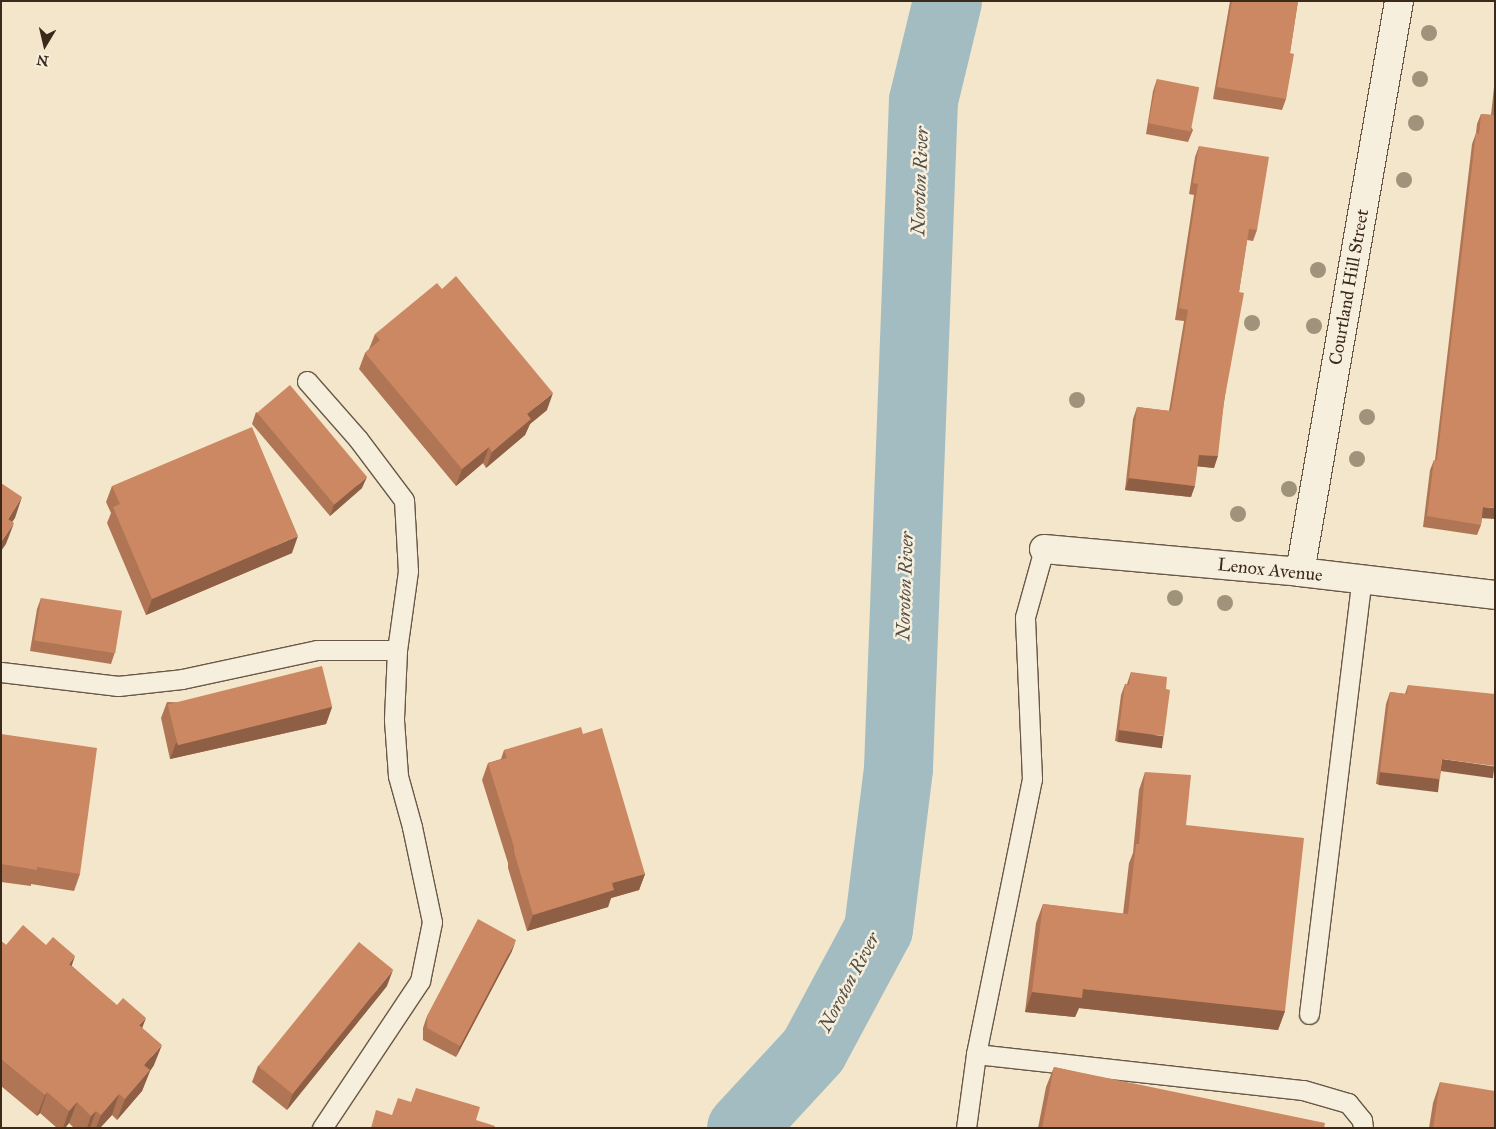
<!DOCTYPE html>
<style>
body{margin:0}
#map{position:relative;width:1496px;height:1129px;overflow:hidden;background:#f3e6ca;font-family:"IM FELL Great Primer",serif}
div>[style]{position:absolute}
.river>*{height:69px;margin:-34.5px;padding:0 34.5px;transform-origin:34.5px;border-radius:34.5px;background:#a2bcc2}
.roads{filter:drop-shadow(1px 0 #695846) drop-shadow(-1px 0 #695846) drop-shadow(0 1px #695846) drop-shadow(0 -1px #695846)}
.service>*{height:19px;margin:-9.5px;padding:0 9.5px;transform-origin:9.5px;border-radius:9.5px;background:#f7efdd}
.minor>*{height:28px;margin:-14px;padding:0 14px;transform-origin:14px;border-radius:14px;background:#f7efdd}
.trees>*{width:16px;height:16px;margin:-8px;border-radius:50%;background:#9f947b}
.wall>*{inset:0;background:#af7554}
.shaded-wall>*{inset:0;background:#8f5f45;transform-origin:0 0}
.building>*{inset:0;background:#cc8862;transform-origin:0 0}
span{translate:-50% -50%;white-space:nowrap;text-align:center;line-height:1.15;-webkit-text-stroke:5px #f7efdd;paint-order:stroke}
.street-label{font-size:18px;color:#3b291a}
.water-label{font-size:19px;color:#554e44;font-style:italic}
.frame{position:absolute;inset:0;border:2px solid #3b291a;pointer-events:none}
.north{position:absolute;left:20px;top:20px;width:50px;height:50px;-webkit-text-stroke:4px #f7efdd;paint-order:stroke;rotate:189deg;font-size:14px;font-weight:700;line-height:20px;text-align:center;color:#3b291a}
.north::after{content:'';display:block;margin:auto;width:18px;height:22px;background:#3b291a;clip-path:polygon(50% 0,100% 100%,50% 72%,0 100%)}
</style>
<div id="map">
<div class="river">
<div style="left:741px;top:1128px;width:106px;rotate:-47.3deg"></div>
<div style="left:813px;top:1050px;width:137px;rotate:-61.8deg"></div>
<div style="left:878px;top:929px;width:162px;rotate:-82.9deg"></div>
<div style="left:898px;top:768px;width:668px;rotate:-87.86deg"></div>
<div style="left:923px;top:100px;width:102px;rotate:-76.4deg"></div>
</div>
<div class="roads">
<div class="service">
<div style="left:307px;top:381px;width:77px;rotate:48.7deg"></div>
<div style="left:358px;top:439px;width:76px;rotate:53deg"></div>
<div style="left:404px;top:500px;width:71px;rotate:86.8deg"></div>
<div style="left:408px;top:571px;width:80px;rotate:97.9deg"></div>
<div style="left:397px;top:650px;width:70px;rotate:92.5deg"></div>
<div style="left:394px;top:720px;width:56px;rotate:85.9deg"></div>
<div style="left:398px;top:776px;width:53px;rotate:74.6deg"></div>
<div style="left:412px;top:827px;width:97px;rotate:78.1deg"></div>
<div style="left:432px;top:922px;width:60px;rotate:101.5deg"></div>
<div style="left:420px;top:981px;width:177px;rotate:123.7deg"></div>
<div style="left:1px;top:672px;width:118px;rotate:6.8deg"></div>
<div style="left:118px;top:686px;width:64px;rotate:-6.2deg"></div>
<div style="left:182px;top:679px;width:138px;rotate:-12.1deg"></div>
<div style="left:317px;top:650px;width:80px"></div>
<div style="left:1309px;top:1014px;width:438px;rotate:-83.1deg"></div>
<div style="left:976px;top:1054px;width:329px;rotate:6.3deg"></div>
<div style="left:1303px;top:1090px;width:47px;rotate:16.1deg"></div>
<div style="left:1348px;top:1103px;width:22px;rotate:51deg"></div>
<div style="left:1362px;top:1120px;width:8px;rotate:83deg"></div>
<div style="left:966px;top:1128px;width:75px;rotate:-82.3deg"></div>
<div style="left:976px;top:1054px;width:281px;rotate:-78.5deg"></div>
<div style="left:1032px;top:779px;width:162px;rotate:-92.5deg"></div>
<div style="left:1025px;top:617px;width:71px;rotate:-74.4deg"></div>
</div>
<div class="minor">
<div style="left:1044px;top:549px;width:257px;rotate:5.1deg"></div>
<div style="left:1300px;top:572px;width:196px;rotate:6.7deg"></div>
<div style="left:1300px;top:572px;width:580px;rotate:-80.16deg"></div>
</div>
</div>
<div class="trees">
<div style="left:1429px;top:33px"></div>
<div style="left:1420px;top:79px"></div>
<div style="left:1416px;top:123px"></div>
<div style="left:1404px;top:180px"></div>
<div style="left:1318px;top:270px"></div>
<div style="left:1252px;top:323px"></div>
<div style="left:1314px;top:326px"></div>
<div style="left:1077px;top:400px"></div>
<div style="left:1367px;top:417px"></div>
<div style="left:1357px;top:459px"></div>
<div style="left:1289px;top:489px"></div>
<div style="left:1238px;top:514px"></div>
<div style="left:1175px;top:598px"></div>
<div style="left:1225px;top:603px"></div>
</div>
<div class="wall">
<div style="clip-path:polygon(1230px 1px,1298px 1px,1290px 53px,1286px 99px,1282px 110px,1213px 99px)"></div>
<div style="clip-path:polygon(1495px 78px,1495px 411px,1481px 525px,1477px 535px,1423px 527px,1430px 470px,1434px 460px,1435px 460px,1472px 144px,1476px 133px,1477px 124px,1481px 114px,1491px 115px)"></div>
<div style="clip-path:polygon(1157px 79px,1193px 130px,1188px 142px,1146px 134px,1153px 91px)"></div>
<div style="clip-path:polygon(1199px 146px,1257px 230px,1253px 241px,1247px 240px,1239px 292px,1224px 402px,1214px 468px,1197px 466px,1191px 497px,1125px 490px,1133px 419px,1137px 407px,1169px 411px,1184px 321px,1175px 320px,1194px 195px,1189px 194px,1195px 157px)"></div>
<div style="clip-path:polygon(375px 334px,547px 410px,530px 424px,525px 435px,486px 468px,483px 463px,456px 486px,359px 369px,365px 353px,369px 349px)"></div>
<div style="clip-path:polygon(256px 412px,362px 488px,330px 516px,252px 424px)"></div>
<div style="clip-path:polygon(112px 486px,292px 553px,146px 615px,107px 523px,111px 513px,106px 502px)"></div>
<div style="clip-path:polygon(41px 598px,115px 652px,111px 664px,30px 651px,37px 609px)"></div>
<div style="clip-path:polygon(1131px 672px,1159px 747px,1115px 741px,1121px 695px,1125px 684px,1127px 684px)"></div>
<div style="clip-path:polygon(1408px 685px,1441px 771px,1435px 791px,1376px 784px,1386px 704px,1390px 692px,1405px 694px)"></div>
<div style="clip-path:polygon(167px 702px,332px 707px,326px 724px,170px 759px,161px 718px)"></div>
<div style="clip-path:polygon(1px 734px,80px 874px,74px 891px,31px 884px,31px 886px,1px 882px)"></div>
<div style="clip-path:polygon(583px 734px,645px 874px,639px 890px,611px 898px,608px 907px,527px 931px,508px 868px,508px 863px,482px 780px,488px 763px,501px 759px,504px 750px)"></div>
<div style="clip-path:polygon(1145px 772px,1186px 825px,1285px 1011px,1278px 1030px,1079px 1008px,1075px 1017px,1025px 1012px,1036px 923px,1043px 904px,1123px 914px,1129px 863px,1133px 853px,1139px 790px)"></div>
<div style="clip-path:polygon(1px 941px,6px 945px,72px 966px,142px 1028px,154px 1065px,150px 1071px,142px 1091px,117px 1120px,112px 1115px,100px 1128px,74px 1128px,69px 1123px,65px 1128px,57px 1128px,40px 1113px,37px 1116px,1px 1086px)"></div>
<div style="clip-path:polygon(512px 951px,456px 1057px,423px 1040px,423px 1028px,427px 1016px)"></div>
<div style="clip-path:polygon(387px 986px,287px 1110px,252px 1082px,258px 1066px)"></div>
<div style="clip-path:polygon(1054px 1067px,1324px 1128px,1038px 1128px,1046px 1087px)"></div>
<div style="clip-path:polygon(1440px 1082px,1495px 1128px,1429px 1128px,1433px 1103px)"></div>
</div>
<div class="shaded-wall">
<div style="clip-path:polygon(553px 393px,547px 410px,530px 424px,525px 435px,486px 468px,492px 452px,527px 414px)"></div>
<div style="clip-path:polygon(489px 447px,483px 463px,456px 486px,462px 469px)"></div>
<div style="clip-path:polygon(1199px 455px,1218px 456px,1214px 468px,1194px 466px)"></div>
<div style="clip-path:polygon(367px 477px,362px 488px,330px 516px,334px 505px)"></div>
<div style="clip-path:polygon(1129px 478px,1195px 486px,1191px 497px,1125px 490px)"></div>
<div style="clip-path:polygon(22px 497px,15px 518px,1px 538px,8px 519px)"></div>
<div style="clip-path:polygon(1483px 507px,1495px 508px,1495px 519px,1479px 518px)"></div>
<div style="clip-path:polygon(14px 523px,6px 544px,1px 551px,1px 542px)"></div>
<div style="clip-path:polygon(298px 536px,292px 553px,146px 615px,152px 599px)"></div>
<div style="clip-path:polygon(332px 707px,326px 724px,170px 759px,176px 743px)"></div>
<div style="left:1119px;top:730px;width:45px;height:12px;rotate:8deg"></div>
<div style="left:1442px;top:759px;width:53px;height:12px;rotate:8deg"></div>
<div style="left:1380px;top:772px;width:60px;height:13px;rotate:7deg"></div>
<div style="clip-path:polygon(645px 874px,639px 890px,611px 898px,608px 907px,527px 931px,533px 915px,612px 883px)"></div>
<div style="clip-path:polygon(516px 940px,512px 951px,456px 1057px,460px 1046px)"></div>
<div style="clip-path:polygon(75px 956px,68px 977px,69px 964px)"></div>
<div style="clip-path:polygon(393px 970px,387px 986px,287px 1110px,293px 1093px)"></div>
<div style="clip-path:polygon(1083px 989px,1285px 1011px,1278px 1030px,1079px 1008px,1075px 1017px,1025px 1012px,1032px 992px)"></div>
<div style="clip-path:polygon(146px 1018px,138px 1039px,139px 1025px)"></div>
<div style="clip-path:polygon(162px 1045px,154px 1065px,150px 1071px,142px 1091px,117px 1120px,125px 1099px,144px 1065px)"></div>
<div style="clip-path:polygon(47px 1092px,40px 1113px,37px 1116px,45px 1095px)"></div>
<div style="clip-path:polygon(119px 1094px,112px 1115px,100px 1128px,96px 1128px,101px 1115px)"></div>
<div style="clip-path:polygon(77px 1102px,69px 1123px,65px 1128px,63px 1128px,69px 1111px)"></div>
<div style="clip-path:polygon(96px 1111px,90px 1128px,87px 1128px,91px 1116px)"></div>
</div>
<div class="building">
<div style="clip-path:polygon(1232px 1px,1298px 1px,1290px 53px,1294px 54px,1286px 99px,1217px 87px)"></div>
<div style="left:1157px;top:79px;width:43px;height:45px;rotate:11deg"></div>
<div style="clip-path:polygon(1495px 106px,1495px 508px,1483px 507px,1481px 525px,1427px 516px,1434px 460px,1437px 460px,1476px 133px,1479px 134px,1481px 114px,1494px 115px)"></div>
<div style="clip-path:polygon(1199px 146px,1269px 157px,1257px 230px,1249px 229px,1239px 292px,1244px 293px,1224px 402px,1218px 456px,1199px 455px,1195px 486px,1129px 478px,1137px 407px,1171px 411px,1188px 310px,1179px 308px,1198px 184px,1193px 183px)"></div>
<div style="clip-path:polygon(456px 276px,553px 393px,527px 414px,531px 419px,492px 452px,489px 447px,462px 469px,365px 353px,380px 340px,375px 334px,437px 283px,442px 289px)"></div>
<div style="left:290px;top:385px;width:120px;height:43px;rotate:50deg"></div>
<div style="clip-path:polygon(252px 427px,298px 536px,152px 599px,113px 507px,120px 504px,112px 486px)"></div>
<div style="clip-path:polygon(1px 483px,22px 497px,8px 519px,14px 523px,1px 542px)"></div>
<div style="left:41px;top:598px;width:82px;height:43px;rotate:9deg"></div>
<div style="left:322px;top:666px;width:42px;height:159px;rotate:76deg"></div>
<div style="clip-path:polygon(1131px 672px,1167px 677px,1166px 689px,1170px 690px,1164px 736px,1119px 730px,1125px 684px,1129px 685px)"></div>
<div style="clip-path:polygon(1408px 685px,1495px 694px,1495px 766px,1442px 759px,1440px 779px,1380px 772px,1390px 692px,1407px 694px)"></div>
<div style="clip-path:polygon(581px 727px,583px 734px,602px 728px,645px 874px,612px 883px,614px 890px,533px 915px,514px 852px,514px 847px,488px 763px,507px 758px,504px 750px)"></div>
<div style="clip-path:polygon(1px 734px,97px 748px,80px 874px,37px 867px,37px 870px,1px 864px)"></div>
<div style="clip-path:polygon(1145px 772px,1191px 775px,1186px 825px,1304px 838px,1285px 1011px,1083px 989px,1082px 998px,1032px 992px,1043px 904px,1128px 914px,1136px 844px,1139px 844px)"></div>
<div style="clip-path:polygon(478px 919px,516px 940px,460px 1046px,427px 1028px,427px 1016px)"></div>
<div style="clip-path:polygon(23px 925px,46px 945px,53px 937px,75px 956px,69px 964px,117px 1005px,123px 998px,146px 1018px,139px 1025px,162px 1045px,144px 1065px,150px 1070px,125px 1099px,119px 1094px,101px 1115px,96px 1111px,91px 1116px,77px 1102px,69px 1111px,47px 1092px,45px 1095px,1px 1059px,1px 941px,6px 945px)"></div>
<div style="left:359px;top:942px;width:44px;height:160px;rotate:39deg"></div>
<div style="clip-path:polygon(1054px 1067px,1325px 1123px,1324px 1128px,1042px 1128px)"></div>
<div style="clip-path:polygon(1440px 1082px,1495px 1091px,1495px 1128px,1433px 1128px)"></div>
<div style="clip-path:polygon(416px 1088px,480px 1107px,476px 1120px,495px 1126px,494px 1128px,371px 1128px,376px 1110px,392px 1115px,398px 1098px,411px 1102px)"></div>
</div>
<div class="street-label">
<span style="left:1349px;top:287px;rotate:-80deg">Courtland Hill Street</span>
<span style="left:1270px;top:570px;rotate:6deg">Lenox Avenue</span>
</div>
<div class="water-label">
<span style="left:920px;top:181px;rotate:-88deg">Noroton River</span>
<span style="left:905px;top:586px;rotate:-88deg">Noroton River</span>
<span style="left:849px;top:982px;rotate:-62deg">Noroton River</span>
</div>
<div class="frame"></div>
<div class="north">N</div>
</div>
